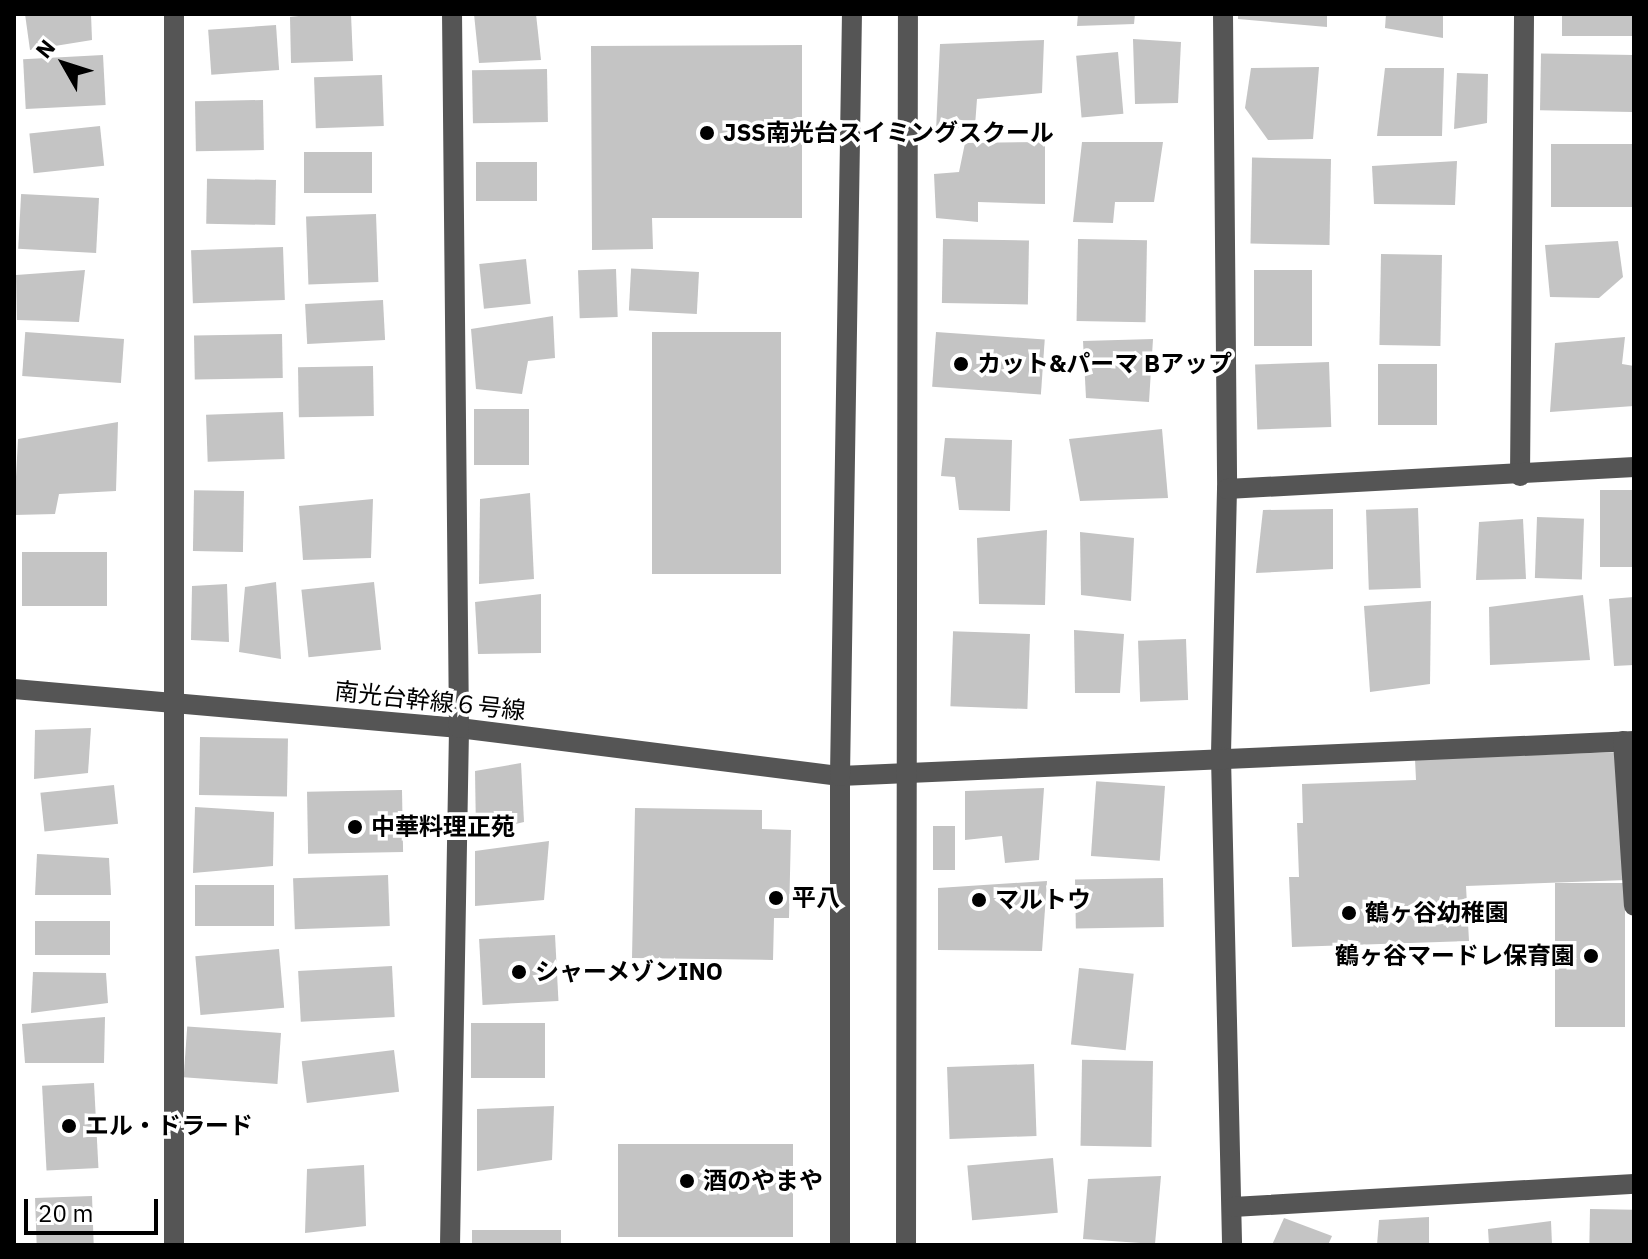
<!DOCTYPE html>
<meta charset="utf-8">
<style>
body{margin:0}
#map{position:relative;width:1648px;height:1259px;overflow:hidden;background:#fff;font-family:"IBM Plex Sans","Noto Sans JP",sans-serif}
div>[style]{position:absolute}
.building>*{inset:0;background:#c4c4c4;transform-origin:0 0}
.minor>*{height:20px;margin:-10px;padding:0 10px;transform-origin:10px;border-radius:10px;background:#555}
.dots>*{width:22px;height:22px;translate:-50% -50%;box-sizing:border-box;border:4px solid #fff;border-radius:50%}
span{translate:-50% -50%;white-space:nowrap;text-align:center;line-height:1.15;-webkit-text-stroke:7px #fff;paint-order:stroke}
.poi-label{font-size:24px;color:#000;font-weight:700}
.left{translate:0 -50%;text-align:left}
.right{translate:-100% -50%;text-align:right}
.street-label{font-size:24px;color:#000}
.frame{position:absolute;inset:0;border:16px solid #000;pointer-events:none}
.north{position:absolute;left:24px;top:24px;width:80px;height:80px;-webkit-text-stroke:6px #fff;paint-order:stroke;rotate:309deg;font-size:22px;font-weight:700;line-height:32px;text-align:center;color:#000}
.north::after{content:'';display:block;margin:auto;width:28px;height:36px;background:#000;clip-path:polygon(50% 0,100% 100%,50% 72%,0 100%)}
.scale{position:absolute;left:24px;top:1199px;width:134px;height:36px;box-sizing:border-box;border:4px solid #000;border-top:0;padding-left:10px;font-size:24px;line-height:28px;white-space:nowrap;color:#000;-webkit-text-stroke:6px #fff;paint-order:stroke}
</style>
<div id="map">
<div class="building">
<div style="clip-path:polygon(25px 14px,91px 14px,92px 40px,30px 50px)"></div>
<div style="clip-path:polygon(316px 14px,351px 14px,353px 61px,291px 63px,290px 17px)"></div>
<div style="clip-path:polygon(474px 14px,536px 14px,541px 60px,479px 63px)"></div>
<div style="clip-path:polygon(1078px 14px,1135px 14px,1134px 24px,1077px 26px)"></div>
<div style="clip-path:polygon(1238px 14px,1327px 14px,1327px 27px,1238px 19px)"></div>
<div style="clip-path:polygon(1386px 14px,1443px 14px,1443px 38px,1385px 28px)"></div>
<div style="left:1562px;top:14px;width:72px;height:22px"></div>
<div style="left:276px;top:25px;width:45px;height:68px;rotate:86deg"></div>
<div style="clip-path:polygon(1133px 39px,1181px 42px,1178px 103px,1135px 104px)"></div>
<div style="clip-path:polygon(1044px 40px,1042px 93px,977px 99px,975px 126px,936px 131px,940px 44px)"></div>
<div style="clip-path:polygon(802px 45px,802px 218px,652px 218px,653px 249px,592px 250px,591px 46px)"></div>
<div style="left:1118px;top:52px;width:62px;height:42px;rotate:85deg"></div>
<div style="left:103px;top:55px;width:50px;height:80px;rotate:87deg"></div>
<div style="left:1634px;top:55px;width:57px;height:93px;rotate:91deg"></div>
<div style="clip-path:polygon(1319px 67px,1313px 139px,1268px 140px,1245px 108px,1251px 68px)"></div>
<div style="clip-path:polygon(1385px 68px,1444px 68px,1442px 136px,1377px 136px)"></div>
<div style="left:547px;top:69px;width:53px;height:75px;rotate:89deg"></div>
<div style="clip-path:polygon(1457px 73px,1488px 74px,1487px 123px,1454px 129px)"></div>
<div style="left:382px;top:75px;width:51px;height:68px;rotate:88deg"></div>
<div style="left:263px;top:100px;width:50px;height:68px;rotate:89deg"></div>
<div style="left:100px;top:126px;width:40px;height:71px;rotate:84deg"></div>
<div style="clip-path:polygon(1045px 142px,1045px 204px,978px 202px,978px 222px,936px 218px,934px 174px,959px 172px,965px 143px)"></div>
<div style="clip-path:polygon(1082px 142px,1163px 142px,1154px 202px,1115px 202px,1113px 223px,1073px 222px)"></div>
<div style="left:1634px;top:144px;width:63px;height:83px;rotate:90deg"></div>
<div style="left:372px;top:152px;width:41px;height:68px;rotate:90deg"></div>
<div style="left:1331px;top:159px;width:86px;height:79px;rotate:91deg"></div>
<div style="clip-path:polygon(1457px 161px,1455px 205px,1374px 204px,1372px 166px)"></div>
<div style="left:476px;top:162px;width:61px;height:39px"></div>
<div style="left:276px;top:180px;width:45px;height:69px;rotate:91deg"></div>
<div style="left:99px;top:198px;width:55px;height:78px;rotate:93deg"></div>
<div style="left:376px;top:214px;width:68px;height:70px;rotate:88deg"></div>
<div style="left:943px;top:239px;width:86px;height:64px;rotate:1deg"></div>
<div style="left:1078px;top:239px;width:69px;height:82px;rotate:1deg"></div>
<div style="clip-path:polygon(1618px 241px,1623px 277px,1599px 298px,1550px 297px,1545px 245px)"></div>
<div style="left:283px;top:247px;width:53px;height:92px;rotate:88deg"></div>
<div style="left:1442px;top:255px;width:91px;height:61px;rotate:91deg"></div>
<div style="left:526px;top:259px;width:45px;height:47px;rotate:84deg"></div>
<div style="left:616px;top:269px;width:48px;height:38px;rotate:88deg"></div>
<div style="clip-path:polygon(85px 270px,79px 322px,17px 320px,16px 275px)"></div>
<div style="left:1312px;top:270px;width:76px;height:58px;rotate:90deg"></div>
<div style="left:699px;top:272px;width:42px;height:68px;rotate:93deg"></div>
<div style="left:383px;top:300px;width:40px;height:78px;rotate:87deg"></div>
<div style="clip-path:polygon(553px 316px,555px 358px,528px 361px,522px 394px,476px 389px,471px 329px)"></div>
<div style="left:652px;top:332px;width:129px;height:242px"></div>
<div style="left:936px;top:332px;width:109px;height:55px;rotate:4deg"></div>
<div style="left:282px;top:334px;width:44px;height:88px;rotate:89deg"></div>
<div style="clip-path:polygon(1625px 337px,1622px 364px,1634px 366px,1634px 406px,1550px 412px,1555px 343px)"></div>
<div style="left:124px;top:339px;width:44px;height:99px;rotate:94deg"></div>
<div style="clip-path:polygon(1153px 339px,1149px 402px,1086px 398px,1083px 341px)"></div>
<div style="left:1329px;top:362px;width:65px;height:74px;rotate:88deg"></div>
<div style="left:1437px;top:364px;width:61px;height:59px;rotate:90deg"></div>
<div style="left:373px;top:366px;width:50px;height:75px;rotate:89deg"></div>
<div style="left:529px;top:409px;width:56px;height:55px;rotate:90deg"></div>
<div style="left:283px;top:412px;width:47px;height:77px;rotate:88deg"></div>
<div style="clip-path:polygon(118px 422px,116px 491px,59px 494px,55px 514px,14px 515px,18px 439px)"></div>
<div style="clip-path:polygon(1162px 429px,1168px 498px,1080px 501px,1069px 439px)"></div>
<div style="clip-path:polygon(945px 438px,1012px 440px,1010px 511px,959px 510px,955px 477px,941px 476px)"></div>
<div style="left:1634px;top:490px;width:77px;height:34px;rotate:90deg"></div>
<div style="left:244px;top:491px;width:61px;height:50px;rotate:91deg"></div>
<div style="clip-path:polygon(530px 493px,534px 579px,479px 584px,480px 499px)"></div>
<div style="clip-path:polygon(373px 499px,371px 558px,303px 560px,299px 506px)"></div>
<div style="left:1418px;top:508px;width:80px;height:52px;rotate:88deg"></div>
<div style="clip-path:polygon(1333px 509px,1333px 569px,1256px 573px,1263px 510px)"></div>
<div style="left:1537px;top:517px;width:47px;height:61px;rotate:2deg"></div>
<div style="clip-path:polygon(1523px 519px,1526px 579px,1476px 580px,1479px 522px)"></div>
<div style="clip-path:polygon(1047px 530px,1045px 605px,979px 604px,977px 538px)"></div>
<div style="clip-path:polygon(1080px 532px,1134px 538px,1131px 601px,1081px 595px)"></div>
<div style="left:107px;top:552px;width:54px;height:85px;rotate:90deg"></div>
<div style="clip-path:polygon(276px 582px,281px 659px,239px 652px,245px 587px)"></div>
<div style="left:374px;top:582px;width:68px;height:73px;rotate:84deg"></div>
<div style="clip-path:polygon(227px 584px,229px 642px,191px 640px,192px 586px)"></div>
<div style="clip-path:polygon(541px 594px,541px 653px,478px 654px,475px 602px)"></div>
<div style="clip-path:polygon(1583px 595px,1590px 660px,1490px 665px,1489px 607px)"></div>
<div style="clip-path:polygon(1634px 597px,1634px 665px,1614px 666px,1609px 599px)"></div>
<div style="clip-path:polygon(1431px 601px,1430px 684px,1370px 692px,1364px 606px)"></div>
<div style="clip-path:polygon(1074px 630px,1124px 634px,1120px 693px,1075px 693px)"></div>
<div style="left:1030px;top:634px;width:75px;height:77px;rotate:92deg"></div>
<div style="left:1186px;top:639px;width:61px;height:48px;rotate:88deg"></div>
<div style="clip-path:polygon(91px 728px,88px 773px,34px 779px,35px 730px)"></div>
<div style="left:200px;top:737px;width:88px;height:58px;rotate:1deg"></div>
<div style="clip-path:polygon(1623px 752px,1627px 880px,1466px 886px,1469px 941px,1292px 947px,1289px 877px,1299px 877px,1297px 823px,1303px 823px,1302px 784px,1416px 780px,1415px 759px)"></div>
<div style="clip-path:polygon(521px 763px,524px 822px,476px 833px,475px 771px)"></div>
<div style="left:114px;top:785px;width:39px;height:74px;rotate:84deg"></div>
<div style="left:1165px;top:786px;width:75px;height:69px;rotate:94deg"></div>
<div style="clip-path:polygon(1044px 788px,1039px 860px,1005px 863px,1002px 836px,965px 840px,965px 791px)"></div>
<div style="left:402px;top:790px;width:62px;height:95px;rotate:89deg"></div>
<div style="clip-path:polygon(195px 807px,274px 812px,273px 866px,193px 873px)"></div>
<div style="clip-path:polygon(635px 808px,762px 810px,762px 829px,791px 830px,789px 918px,774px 918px,773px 960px,632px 958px)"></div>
<div style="left:933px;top:826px;width:22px;height:44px"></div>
<div style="clip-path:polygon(549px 841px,544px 900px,475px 906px,475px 851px)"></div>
<div style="clip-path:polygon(37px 854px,109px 858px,111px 895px,35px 895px)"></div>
<div style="left:388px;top:875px;width:51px;height:95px;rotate:88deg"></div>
<div style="left:1163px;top:878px;width:49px;height:88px;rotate:89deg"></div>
<div style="clip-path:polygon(1047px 881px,1042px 951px,938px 950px,938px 888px)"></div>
<div style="left:1625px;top:883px;width:144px;height:70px;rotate:90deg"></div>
<div style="left:274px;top:885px;width:41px;height:79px;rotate:90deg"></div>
<div style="left:110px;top:921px;width:34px;height:75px;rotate:90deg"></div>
<div style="left:555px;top:935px;width:66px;height:76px;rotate:87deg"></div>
<div style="left:279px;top:949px;width:59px;height:84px;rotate:85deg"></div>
<div style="left:392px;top:966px;width:51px;height:94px;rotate:87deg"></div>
<div style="left:1079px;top:968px;width:55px;height:77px;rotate:6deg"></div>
<div style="clip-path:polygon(33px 972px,106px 973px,108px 1003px,31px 1013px)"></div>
<div style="clip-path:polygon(105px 1017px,104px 1063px,25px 1063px,22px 1024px)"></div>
<div style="left:545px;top:1023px;width:55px;height:74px;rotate:90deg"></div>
<div style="left:281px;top:1033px;width:51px;height:94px;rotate:94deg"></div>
<div style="left:394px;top:1050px;width:42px;height:93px;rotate:83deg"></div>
<div style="left:1153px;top:1061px;width:86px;height:71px;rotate:91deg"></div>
<div style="left:1034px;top:1064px;width:72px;height:87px;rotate:88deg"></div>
<div style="left:94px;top:1083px;width:85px;height:52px;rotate:87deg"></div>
<div style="clip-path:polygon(554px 1106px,552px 1160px,477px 1171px,477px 1109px)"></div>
<div style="left:793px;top:1144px;width:93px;height:175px;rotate:90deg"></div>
<div style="left:1053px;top:1158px;width:55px;height:86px;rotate:85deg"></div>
<div style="clip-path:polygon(364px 1165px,366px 1226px,305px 1233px,307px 1169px)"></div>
<div style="clip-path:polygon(1161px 1176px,1155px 1244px,1083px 1239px,1088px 1179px)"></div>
<div style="left:92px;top:1196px;width:49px;height:57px;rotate:88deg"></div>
<div style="left:1590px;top:1209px;width:44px;height:36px;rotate:1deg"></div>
<div style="clip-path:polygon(1429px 1217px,1429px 1245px,1377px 1245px,1379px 1220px)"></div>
<div style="clip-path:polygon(1284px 1218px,1332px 1236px,1328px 1245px,1272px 1245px)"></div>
<div style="clip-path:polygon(1551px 1221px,1552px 1245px,1489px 1245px,1488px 1229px)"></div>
<div style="left:561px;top:1230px;width:15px;height:89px;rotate:90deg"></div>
</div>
<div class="minor">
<div style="left:1223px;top:14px;width:475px;rotate:89.5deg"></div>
<div style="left:1227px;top:489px;width:268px;rotate:91.3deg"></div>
<div style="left:1221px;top:757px;width:488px;rotate:88.7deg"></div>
<div style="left:1520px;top:476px;width:462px;rotate:-89.5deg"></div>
<div style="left:1227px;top:489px;width:408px;rotate:-3.1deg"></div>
<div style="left:14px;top:689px;width:447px;rotate:5deg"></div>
<div style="left:459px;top:728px;width:384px;rotate:7.2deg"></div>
<div style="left:840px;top:776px;width:795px;rotate:-2.52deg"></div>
<div style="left:1623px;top:741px;width:165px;rotate:86.2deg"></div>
<div style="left:1233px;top:1207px;width:402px;rotate:-3.3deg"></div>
<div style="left:174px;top:1245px;width:1231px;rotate:-90deg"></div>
<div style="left:450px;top:1245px;width:517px;rotate:-89deg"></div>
<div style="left:459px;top:728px;width:714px;rotate:-90.56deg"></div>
<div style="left:840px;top:1245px;width:469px;rotate:-90deg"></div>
<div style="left:840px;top:776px;width:762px;rotate:-89.1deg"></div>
<div style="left:906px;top:1245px;width:1231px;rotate:-89.91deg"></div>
</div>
<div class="dots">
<div style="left:707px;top:133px;background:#000"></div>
<div style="left:961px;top:364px;background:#000"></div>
<div style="left:355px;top:827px;background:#000"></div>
<div style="left:776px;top:898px;background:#000"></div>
<div style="left:979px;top:900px;background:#000"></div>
<div style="left:1349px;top:913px;background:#000"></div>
<div style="left:1591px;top:956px;background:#000"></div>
<div style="left:519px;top:972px;background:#000"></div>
<div style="left:69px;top:1126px;background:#000"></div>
<div style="left:687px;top:1181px;background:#000"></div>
</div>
<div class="poi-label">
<span class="left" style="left:723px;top:133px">JSS南光台スイミングスクール</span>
<span class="left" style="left:977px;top:364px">カット&amp;パーマ Bアップ</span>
<span class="left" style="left:371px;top:827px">中華料理正苑</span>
<span class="left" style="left:792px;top:898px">平八</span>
<span class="left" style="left:995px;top:900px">マルトウ</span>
<span class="left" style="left:1365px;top:913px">鶴ヶ谷幼稚園</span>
<span class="right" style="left:1575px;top:956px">鶴ヶ谷マードレ保育園</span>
<span class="left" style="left:535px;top:972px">シャーメゾンINO</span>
<span class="left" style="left:85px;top:1126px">エル・ドラード</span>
<span class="left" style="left:703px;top:1181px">酒のやまや</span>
</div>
<div class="street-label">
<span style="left:430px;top:701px;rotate:6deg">南光台幹線６号線</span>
</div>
<div class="frame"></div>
<div class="north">N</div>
<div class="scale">20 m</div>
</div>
